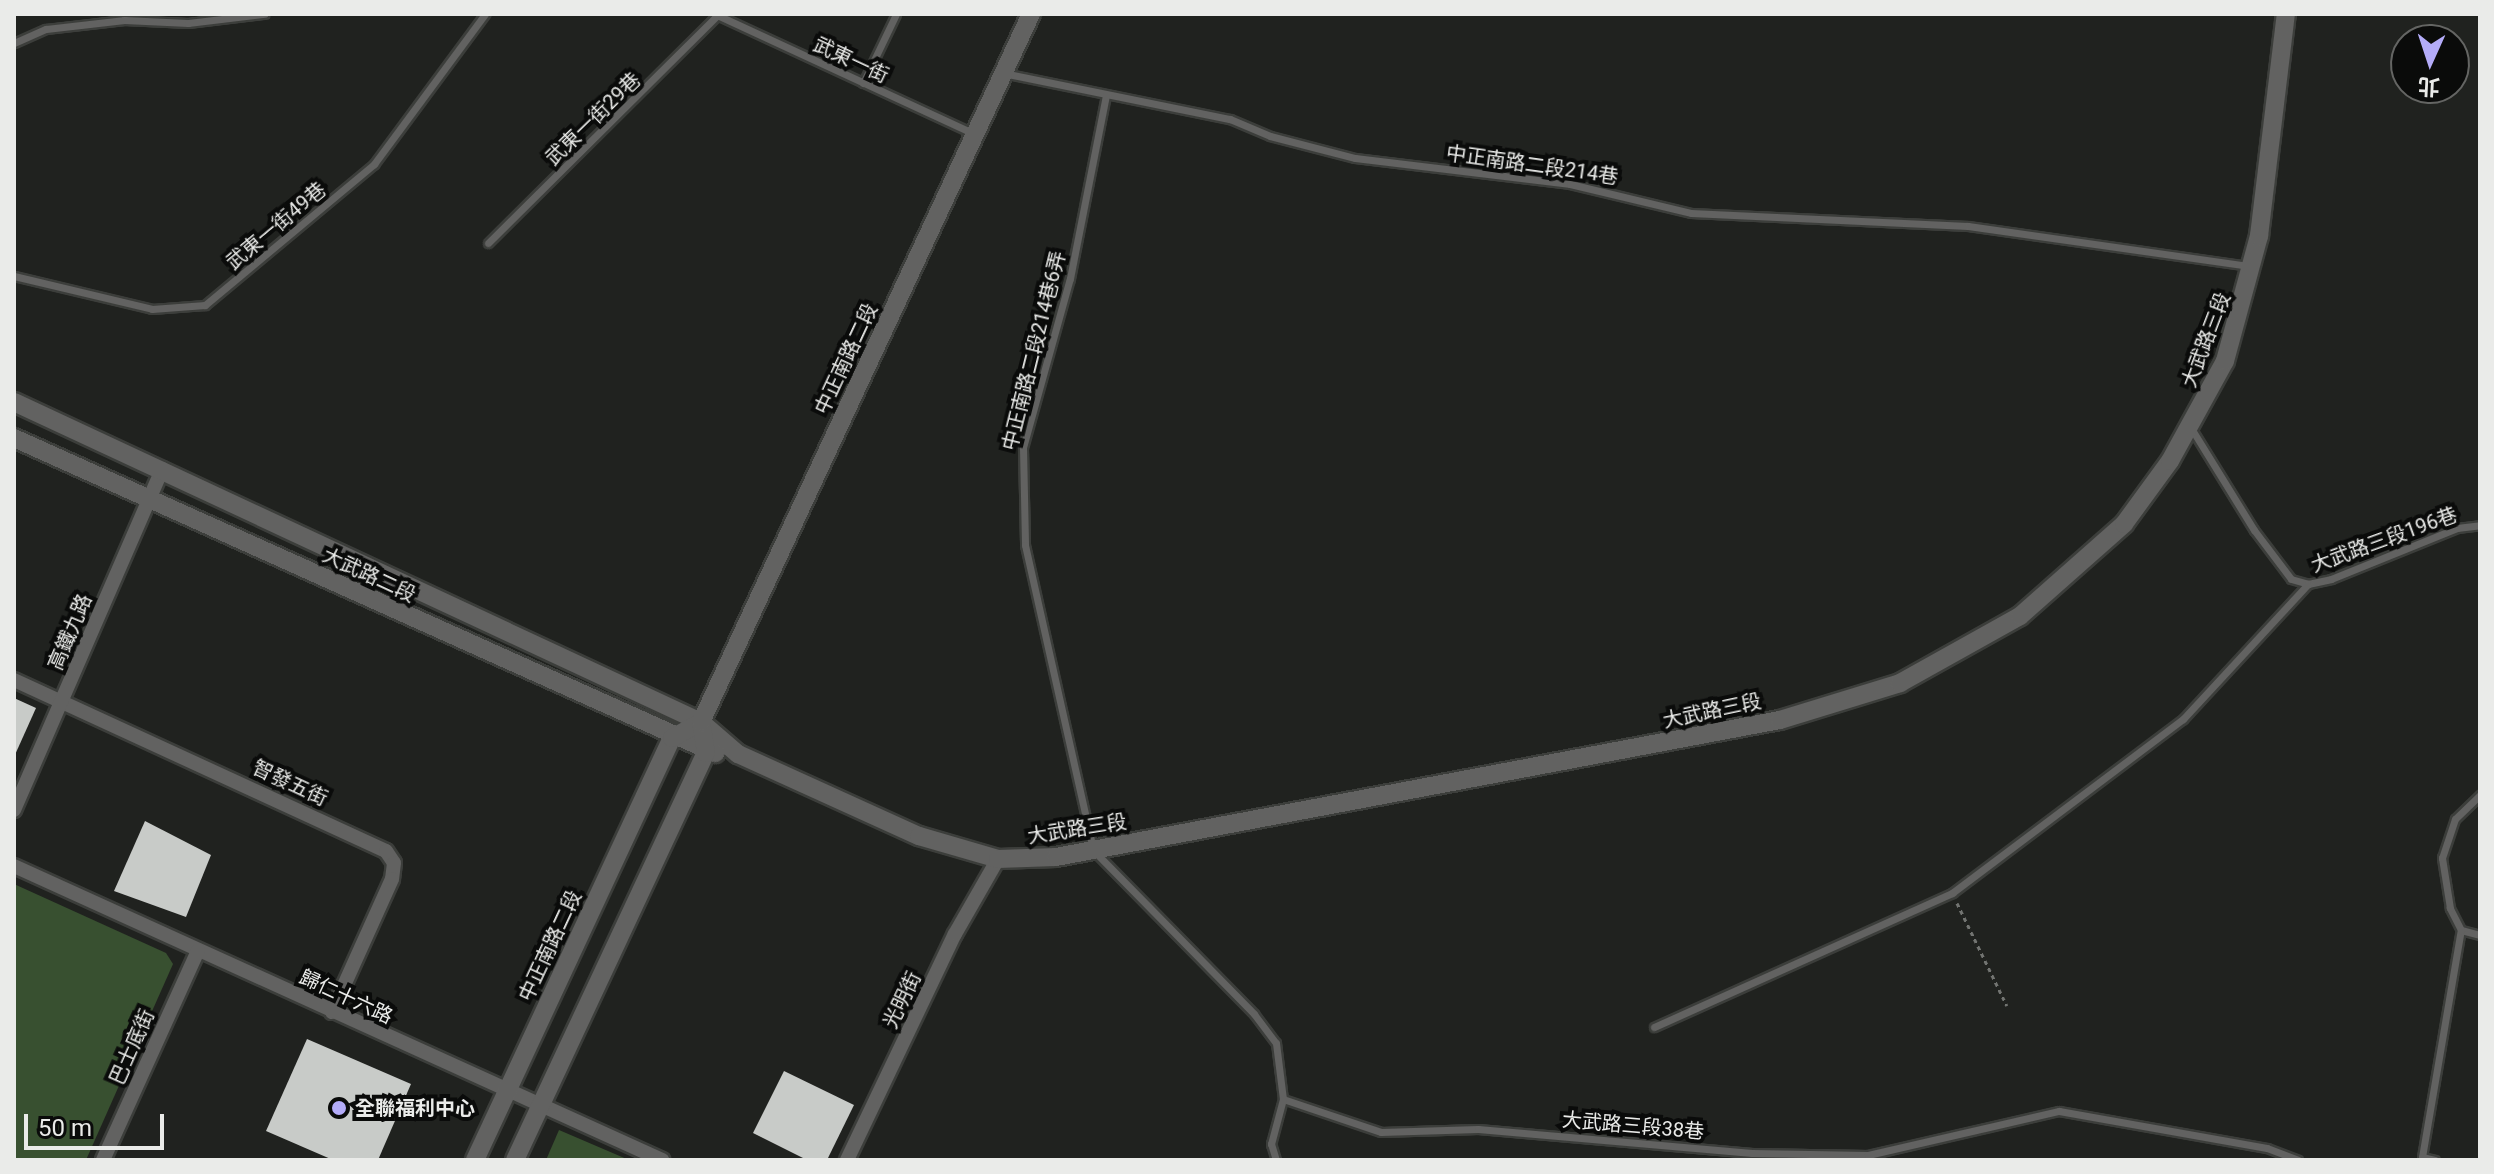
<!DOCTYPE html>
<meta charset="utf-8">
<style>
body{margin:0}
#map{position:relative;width:2494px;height:1174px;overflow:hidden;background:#20221f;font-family:Roboto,"Noto Sans TC",sans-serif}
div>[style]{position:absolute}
.green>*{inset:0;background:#385030}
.building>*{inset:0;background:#c8cbc8}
.path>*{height:3px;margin-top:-1.5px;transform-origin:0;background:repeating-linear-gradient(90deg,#727471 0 4px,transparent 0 8px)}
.roads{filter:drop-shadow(2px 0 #3c3e3b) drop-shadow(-2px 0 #3c3e3b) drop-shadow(0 2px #3c3e3b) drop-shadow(0 -2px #3c3e3b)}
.service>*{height:7px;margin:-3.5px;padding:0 3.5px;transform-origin:3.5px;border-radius:3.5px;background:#626261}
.minor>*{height:14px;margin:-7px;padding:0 7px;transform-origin:7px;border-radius:7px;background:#626261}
.tertiary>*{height:18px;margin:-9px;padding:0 9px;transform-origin:9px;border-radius:9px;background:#626261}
.dots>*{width:22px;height:22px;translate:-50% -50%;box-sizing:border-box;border:4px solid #0a0b0a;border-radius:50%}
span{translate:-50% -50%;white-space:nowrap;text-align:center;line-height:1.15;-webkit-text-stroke:8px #0a0b0a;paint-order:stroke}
.street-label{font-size:20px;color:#eaebe9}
.poi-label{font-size:20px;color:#eaebe9;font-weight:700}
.left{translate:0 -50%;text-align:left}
.frame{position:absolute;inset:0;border:16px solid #eaebe9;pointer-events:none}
.north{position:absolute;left:2390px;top:24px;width:80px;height:80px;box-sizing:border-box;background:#0a0b0a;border:2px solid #646563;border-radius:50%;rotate:183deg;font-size:22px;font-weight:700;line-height:32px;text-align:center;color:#eaebe9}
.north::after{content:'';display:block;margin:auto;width:28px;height:36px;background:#b4acf9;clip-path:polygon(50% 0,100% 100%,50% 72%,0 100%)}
.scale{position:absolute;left:24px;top:1114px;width:140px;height:36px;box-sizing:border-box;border:4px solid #eaebe9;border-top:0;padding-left:10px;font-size:24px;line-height:28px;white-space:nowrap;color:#eaebe9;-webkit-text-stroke:6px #0a0b0a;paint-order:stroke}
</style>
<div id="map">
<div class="green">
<div style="clip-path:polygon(14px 884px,166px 953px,173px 964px,86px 1160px,14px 1160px)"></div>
<div style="clip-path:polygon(559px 1130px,629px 1160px,546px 1160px)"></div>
</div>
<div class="building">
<div style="clip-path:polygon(14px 698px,36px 708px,14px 757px)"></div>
<div style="clip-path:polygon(145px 821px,211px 855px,186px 917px,114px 891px)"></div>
<div style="clip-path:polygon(307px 1039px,411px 1084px,378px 1160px,333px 1160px,266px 1131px)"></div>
<div style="clip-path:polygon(784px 1071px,854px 1105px,827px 1160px,807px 1160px,753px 1133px)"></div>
</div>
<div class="path">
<div style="left:1957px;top:903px;width:114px;rotate:64.1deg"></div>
</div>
<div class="roads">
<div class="service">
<div style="left:715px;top:14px;width:283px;rotate:24.8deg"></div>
<div style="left:14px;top:43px;width:35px;rotate:-24deg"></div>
<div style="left:46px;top:29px;width:79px;rotate:-6.6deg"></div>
<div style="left:124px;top:20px;width:64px;rotate:2.7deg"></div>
<div style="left:188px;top:23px;width:77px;rotate:-6.8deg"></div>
<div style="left:1003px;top:73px;width:232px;rotate:11.5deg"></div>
<div style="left:1230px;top:119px;width:43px;rotate:23deg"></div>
<div style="left:1270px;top:136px;width:88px;rotate:14.5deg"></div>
<div style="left:1355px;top:158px;width:217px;rotate:6.9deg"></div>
<div style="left:1570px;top:184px;width:124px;rotate:13.5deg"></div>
<div style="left:1691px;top:213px;width:277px;rotate:2.7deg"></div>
<div style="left:1968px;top:226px;width:283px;rotate:8.1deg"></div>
<div style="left:863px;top:83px;width:76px;rotate:-64.4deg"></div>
<div style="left:1106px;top:95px;width:187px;rotate:101.1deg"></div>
<div style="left:1070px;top:278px;width:176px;rotate:105.5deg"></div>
<div style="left:1023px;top:448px;width:97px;rotate:88.8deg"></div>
<div style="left:1025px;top:545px;width:312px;rotate:77.4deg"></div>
<div style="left:1093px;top:850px;width:230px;rotate:45.5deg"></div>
<div style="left:1254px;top:1014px;width:36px;rotate:53deg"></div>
<div style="left:1276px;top:1043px;width:56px;rotate:82.9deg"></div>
<div style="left:1283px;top:1099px;width:103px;rotate:18.6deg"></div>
<div style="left:1381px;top:1132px;width:97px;rotate:-1.8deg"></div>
<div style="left:1478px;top:1129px;width:275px;rotate:5deg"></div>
<div style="left:1752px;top:1153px;width:116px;rotate:1deg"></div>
<div style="left:1868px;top:1155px;width:196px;rotate:-13deg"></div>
<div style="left:2059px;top:1111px;width:211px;rotate:10.1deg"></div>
<div style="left:2267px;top:1148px;width:33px;rotate:21deg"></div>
<div style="left:488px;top:243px;width:325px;rotate:-44.8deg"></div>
<div style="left:14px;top:276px;width:142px;rotate:13.4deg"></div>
<div style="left:152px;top:309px;width:53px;rotate:-4.3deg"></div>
<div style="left:205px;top:305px;width:220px;rotate:-39.8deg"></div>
<div style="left:374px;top:164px;width:187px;rotate:-53.5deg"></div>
<div style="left:2191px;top:428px;width:120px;rotate:58.3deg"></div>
<div style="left:2254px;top:530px;width:61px;rotate:52.9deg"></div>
<div style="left:2291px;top:579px;width:18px;rotate:16deg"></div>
<div style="left:2308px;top:584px;width:24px;rotate:-12deg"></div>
<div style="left:2331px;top:579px;width:136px;rotate:-22deg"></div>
<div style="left:2457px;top:528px;width:23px;rotate:-7deg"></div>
<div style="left:2461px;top:930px;width:20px;rotate:15deg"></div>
<div style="left:1654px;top:1027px;width:327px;rotate:-24.2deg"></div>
<div style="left:1952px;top:893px;width:289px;rotate:-37deg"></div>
<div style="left:2183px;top:719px;width:184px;rotate:-47.2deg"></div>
<div style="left:2422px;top:1157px;width:230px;rotate:-80.3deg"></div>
<div style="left:2461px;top:930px;width:25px;rotate:-117deg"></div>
<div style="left:2450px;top:908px;width:51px;rotate:-99.1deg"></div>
<div style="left:2442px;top:858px;width:41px;rotate:-71.6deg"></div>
<div style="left:2455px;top:819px;width:35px;rotate:-44deg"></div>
<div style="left:2422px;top:1157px;width:13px;rotate:13deg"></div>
<div style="left:1276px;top:1160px;width:17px;rotate:-107deg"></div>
<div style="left:1271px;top:1144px;width:47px;rotate:-75.1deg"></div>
</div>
<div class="minor">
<div style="left:14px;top:680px;width:409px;rotate:24.7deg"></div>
<div style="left:386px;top:851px;width:14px;rotate:56deg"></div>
<div style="left:394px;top:863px;width:16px;rotate:97deg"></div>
<div style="left:392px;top:879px;width:146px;rotate:114.3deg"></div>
<div style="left:14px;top:810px;width:372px;rotate:-66.5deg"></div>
<div style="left:14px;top:866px;width:712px;rotate:24.4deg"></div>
<div style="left:103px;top:1160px;width:230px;rotate:-65.6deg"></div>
<div style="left:847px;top:1160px;width:250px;rotate:-64.5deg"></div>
<div style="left:955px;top:934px;width:86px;rotate:-60.2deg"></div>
</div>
<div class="tertiary">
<div style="left:14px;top:402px;width:758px;rotate:24.98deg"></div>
<div style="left:701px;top:722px;width:49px;rotate:40.9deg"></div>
<div style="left:738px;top:754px;width:199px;rotate:24.4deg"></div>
<div style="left:919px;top:836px;width:82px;rotate:16.2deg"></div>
<div style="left:998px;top:859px;width:58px;rotate:-2deg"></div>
<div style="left:1056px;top:857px;width:737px;rotate:-10.72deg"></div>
<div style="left:1780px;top:720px;width:126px;rotate:-17.1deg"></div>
<div style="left:1900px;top:683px;width:137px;rotate:-29.2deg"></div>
<div style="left:2020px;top:616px;width:139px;rotate:-41.5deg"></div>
<div style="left:2124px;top:524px;width:78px;rotate:-53.9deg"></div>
<div style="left:2170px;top:461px;width:114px;rotate:-61.2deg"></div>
<div style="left:2225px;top:361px;width:130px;rotate:-74.8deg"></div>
<div style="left:2259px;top:236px;width:224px;rotate:-83.1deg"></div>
<div style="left:14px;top:438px;width:769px;rotate:24.2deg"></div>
<div style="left:475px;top:1160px;width:466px;rotate:-65deg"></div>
<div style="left:672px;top:738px;width:33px;rotate:-29deg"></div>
<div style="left:515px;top:1160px;width:450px;rotate:-64.9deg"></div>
<div style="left:706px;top:753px;width:31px;rotate:-99deg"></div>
<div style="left:701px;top:722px;width:781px;rotate:-65.01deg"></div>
</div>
</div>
<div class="dots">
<div style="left:339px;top:1108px;background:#b4acf9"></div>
</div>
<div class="street-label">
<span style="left:851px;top:60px;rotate:25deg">武東一街</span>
<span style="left:593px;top:119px;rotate:-44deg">武東一街29巷</span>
<span style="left:1532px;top:165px;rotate:8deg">中正南路二段214巷</span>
<span style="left:276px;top:226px;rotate:-40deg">武東一街49巷</span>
<span style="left:2206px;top:340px;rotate:-69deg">大武路三段</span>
<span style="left:1034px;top:351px;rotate:-76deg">中正南路二段214巷6弄</span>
<span style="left:846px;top:359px;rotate:-65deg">中正南路二段</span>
<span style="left:2384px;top:540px;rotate:-20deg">大武路三段196巷</span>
<span style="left:369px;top:575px;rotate:25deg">大武路二段</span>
<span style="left:70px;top:632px;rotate:-67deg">高鐵九路</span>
<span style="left:1712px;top:711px;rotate:-12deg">大武路三段</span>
<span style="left:290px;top:783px;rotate:25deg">智發五街</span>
<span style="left:1077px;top:829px;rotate:-9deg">大武路三段</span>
<span style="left:550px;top:946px;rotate:-65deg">中正南路二段</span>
<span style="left:346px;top:997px;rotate:25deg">歸仁十六路</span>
<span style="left:902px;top:1000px;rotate:-64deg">光明街</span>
<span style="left:132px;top:1047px;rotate:-66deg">巴士底街</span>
<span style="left:1633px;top:1126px;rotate:5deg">大武路三段38巷</span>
</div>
<div class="poi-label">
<span class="left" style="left:355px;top:1108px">全聯福利中心</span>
</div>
<div class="frame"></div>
<div class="north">北</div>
<div class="scale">50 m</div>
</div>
